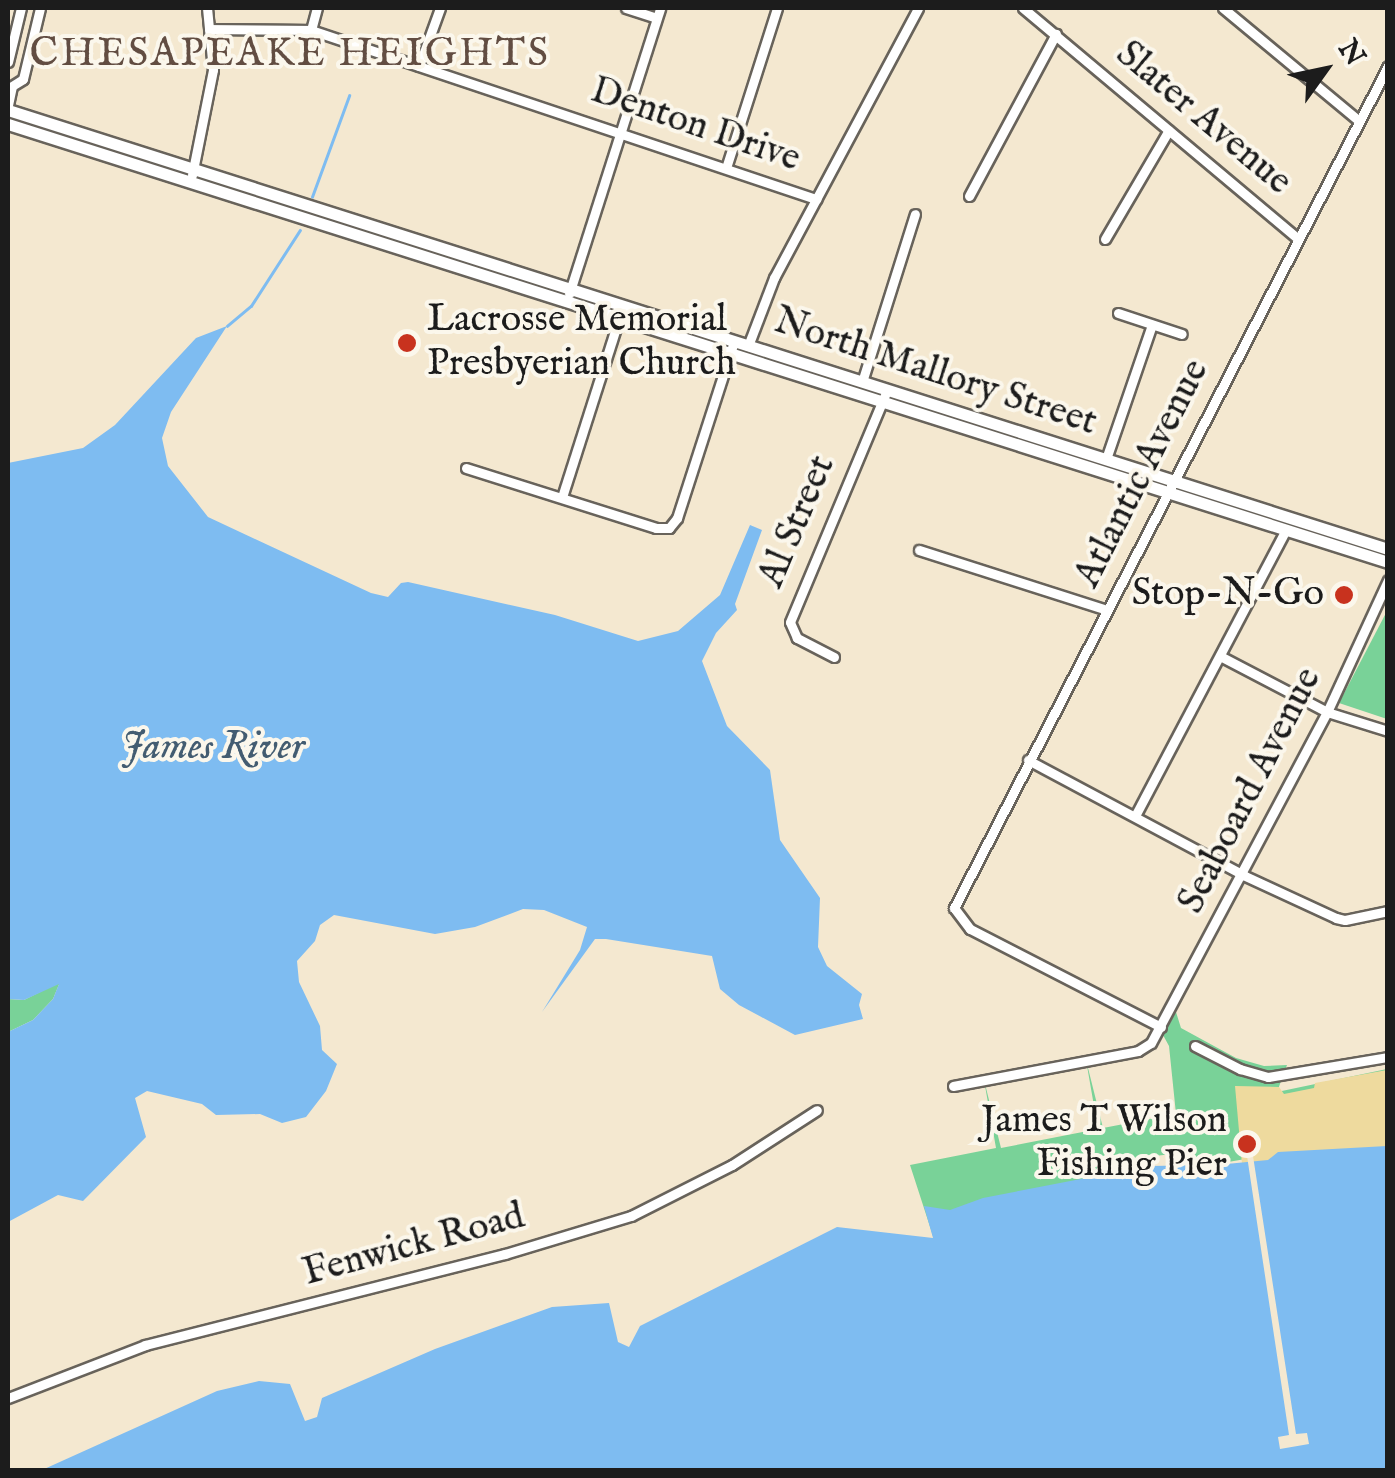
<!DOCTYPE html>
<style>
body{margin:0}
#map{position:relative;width:1395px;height:1478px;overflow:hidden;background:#f4e8d0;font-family:"IM FELL English",serif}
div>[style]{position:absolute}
.green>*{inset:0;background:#79d298}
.sand>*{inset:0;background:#eeda9e}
.water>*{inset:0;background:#7ebcf1}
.pier>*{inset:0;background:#f4e8d0}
.stream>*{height:2.5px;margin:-1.25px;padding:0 1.25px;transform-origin:1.25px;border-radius:1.25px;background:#7ebcf1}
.roads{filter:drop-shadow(2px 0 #68635b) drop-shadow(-2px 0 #68635b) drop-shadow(0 2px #68635b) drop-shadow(0 -2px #68635b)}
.street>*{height:9px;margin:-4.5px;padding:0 4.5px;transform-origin:4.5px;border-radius:4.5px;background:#fff}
.secondary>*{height:11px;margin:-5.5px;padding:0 5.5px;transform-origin:5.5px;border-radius:5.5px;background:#fff}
.dots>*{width:28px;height:28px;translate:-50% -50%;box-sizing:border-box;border:5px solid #fbf7ec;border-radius:50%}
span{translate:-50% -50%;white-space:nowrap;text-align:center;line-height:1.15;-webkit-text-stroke:8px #fbf7ec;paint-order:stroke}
.street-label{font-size:38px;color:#1c1c1c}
.poi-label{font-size:38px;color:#1c1c1c}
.left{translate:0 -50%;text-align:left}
.right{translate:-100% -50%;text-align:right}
.neighbourhood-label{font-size:40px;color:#624d42;letter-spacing:2.5px}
.water-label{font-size:40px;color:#435c71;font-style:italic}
.frame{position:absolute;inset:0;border:10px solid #1c1c1c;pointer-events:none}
.north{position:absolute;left:1275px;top:20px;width:100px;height:100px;-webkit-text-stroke:8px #fbf7ec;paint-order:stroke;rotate:57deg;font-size:28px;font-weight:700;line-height:40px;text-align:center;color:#1c1c1c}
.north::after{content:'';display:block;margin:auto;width:35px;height:45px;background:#1c1c1c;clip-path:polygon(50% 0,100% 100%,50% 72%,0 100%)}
</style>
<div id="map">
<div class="green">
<div style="clip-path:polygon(1387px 611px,1388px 718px,1387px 719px,1339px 703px)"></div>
<div style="clip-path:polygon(60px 982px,53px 999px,33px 1020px,8px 1032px,8px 999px,24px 1000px)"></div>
<div style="clip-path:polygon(1176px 1012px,1181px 1028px,1236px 1058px,1264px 1066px,1287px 1065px,1277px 1092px,1387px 1069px,1387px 1148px,1251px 1158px,1211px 1165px,1192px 1164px,1173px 1154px,1154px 1156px,934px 1239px,910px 1165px,996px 1148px,984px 1080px,1001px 1148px,1098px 1129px,1086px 1060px,1103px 1128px,1176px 1114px,1169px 1046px,1163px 1035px)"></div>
</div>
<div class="sand">
<div style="clip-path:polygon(1387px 1070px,1387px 1169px,1245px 1198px,1235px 1086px,1279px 1087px,1284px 1094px,1314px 1088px,1315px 1083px)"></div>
</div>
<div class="water">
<div style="clip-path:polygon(227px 326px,171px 412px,162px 438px,168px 466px,208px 517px,371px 593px,388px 597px,401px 583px,408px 582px,555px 615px,638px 641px,678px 631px,720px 595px,750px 525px,762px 530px,735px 604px,737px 610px,716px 633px,702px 661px,727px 726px,770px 770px,780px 840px,820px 898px,818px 947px,827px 966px,862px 994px,859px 1005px,863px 1019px,795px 1035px,739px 1005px,720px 989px,712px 956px,606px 939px,595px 939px,542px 1012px,580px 950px,587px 927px,544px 910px,523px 909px,475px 927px,435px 934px,334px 915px,320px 925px,315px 941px,297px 961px,299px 982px,320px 1026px,322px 1050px,337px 1064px,326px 1091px,306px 1117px,282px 1123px,260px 1114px,216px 1115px,202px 1104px,147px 1091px,135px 1098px,146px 1137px,83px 1201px,58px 1195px,8px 1222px,8px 1032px,33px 1020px,53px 999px,59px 984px,24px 1000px,8px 999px,8px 463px,83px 448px,115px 425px,196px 338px)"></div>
<div style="clip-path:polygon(1387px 1146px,1387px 1470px,42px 1470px,217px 1391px,259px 1381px,290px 1384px,305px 1421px,317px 1417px,322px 1398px,435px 1349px,552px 1307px,609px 1303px,618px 1342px,629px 1347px,640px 1326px,837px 1227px,933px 1238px,924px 1206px,950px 1210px,983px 1198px,1148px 1166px,1216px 1165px,1268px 1160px,1278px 1152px)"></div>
</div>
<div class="pier">
<div style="clip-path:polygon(1247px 1156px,1253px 1156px,1296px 1434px,1307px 1433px,1309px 1444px,1280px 1449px,1278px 1437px,1289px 1435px)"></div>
</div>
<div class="stream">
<div style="left:312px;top:197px;width:108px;rotate:-69.9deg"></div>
<div style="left:227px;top:326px;width:31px;rotate:-40deg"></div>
<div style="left:251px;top:306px;width:90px;rotate:-57.2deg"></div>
</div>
<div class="roads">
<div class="street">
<div style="left:626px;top:8px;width:32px;rotate:18deg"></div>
<div style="left:1023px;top:8px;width:359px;rotate:40deg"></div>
<div style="left:1223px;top:8px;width:175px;rotate:39.7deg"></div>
<div style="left:209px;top:29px;width:102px;rotate:0.6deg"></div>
<div style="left:311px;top:30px;width:533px;rotate:18.5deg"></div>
<div style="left:311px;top:30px;width:23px;rotate:-75deg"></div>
<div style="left:8px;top:62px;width:56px;rotate:-76.5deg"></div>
<div style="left:419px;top:66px;width:62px;rotate:-70.1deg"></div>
<div style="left:8px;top:105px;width:19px;rotate:-78deg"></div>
<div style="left:12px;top:86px;width:13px;rotate:-32deg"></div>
<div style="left:23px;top:79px;width:73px;rotate:-76.5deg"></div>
<div style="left:726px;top:168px;width:168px;rotate:-72.3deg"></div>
<div style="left:192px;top:175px;width:107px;rotate:-78.7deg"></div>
<div style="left:213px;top:70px;width:62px;rotate:-95.5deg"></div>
<div style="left:969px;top:196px;width:184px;rotate:-61.8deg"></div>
<div style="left:1105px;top:239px;width:126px;rotate:-59.6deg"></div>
<div style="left:569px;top:294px;width:300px;rotate:-72.3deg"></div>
<div style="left:1118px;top:313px;width:67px;rotate:18.2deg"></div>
<div style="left:748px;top:346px;width:73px;rotate:-69.1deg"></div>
<div style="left:774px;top:278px;width:306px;rotate:-61.9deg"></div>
<div style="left:862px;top:382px;width:176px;rotate:-72.5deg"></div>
<div style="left:1106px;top:459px;width:142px;rotate:-71.1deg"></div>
<div style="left:466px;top:468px;width:199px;rotate:17.5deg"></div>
<div style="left:656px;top:528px;width:13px"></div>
<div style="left:669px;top:528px;width:13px;rotate:-51deg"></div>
<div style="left:677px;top:518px;width:186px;rotate:-72.1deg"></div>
<div style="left:562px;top:497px;width:188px;rotate:-72.3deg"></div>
<div style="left:919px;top:550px;width:197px;rotate:17.7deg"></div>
<div style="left:1220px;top:656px;width:121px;rotate:27.6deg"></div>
<div style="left:1327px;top:712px;width:64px;rotate:17.3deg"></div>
<div style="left:834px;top:657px;width:42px;rotate:-152.8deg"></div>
<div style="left:797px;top:638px;width:17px;rotate:-114deg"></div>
<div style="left:790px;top:622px;width:251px;rotate:-67.3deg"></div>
<div style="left:1028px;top:760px;width:244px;rotate:28.1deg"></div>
<div style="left:1243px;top:875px;width:102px;rotate:24.8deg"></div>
<div style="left:1336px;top:918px;width:9px;rotate:13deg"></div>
<div style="left:1345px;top:920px;width:44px;rotate:-11.8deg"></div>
<div style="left:1135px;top:816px;width:322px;rotate:-62.2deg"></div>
<div style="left:1161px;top:1027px;width:215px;rotate:-152.8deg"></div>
<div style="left:970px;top:929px;width:26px;rotate:-127deg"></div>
<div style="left:954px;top:908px;width:947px;rotate:-62.73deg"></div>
<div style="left:1195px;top:1046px;width:51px;rotate:27.1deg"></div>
<div style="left:1240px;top:1069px;width:29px;rotate:16deg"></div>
<div style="left:1268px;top:1077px;width:122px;rotate:-9.5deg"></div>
<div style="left:953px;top:1086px;width:188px;rotate:-10.7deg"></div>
<div style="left:1138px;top:1051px;width:15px;rotate:-32deg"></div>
<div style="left:1151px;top:1043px;width:375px;rotate:-62deg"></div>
<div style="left:1327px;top:712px;width:145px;rotate:-65.2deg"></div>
<div style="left:8px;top:1398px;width:147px;rotate:-21.1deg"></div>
<div style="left:145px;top:1345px;width:371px;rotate:-14.2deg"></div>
<div style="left:505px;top:1254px;width:132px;rotate:-16.8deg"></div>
<div style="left:631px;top:1216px;width:113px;rotate:-26.8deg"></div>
<div style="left:732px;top:1165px;width:101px;rotate:-32.9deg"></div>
</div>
<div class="secondary">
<div style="left:8px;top:110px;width:1448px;rotate:17.65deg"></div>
<div style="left:8px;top:124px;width:1448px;rotate:17.61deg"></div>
</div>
</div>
<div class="dots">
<div style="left:407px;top:343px;background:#c8321e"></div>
<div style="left:1344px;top:595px;background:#c8321e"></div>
<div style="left:1247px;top:1144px;background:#c8321e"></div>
</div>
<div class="street-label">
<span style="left:1203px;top:119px;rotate:40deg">Slater Avenue</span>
<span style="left:695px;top:126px;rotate:19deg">Denton Drive</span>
<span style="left:935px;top:373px;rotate:18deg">North Mallory Street</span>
<span style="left:1143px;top:474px;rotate:-63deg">Atlantic Avenue</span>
<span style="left:798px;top:522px;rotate:-67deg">Al Street</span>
<span style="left:1251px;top:791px;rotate:-63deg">Seaboard Avenue</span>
<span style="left:414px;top:1246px;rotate:-15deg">Fenwick Road</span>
</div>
<div class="poi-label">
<span class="left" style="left:427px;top:343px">Lacrosse Memorial<br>Presbyerian Church</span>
<span class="right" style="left:1324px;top:595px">Stop-N-Go</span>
<span class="right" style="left:1227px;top:1144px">James T Wilson<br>Fishing Pier</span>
</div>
<div class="neighbourhood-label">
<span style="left:290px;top:55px">CHESAPEAKE HEIGHTS</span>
</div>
<div class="water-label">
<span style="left:213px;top:748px">James River</span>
</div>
<div class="frame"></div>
<div class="north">N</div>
</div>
